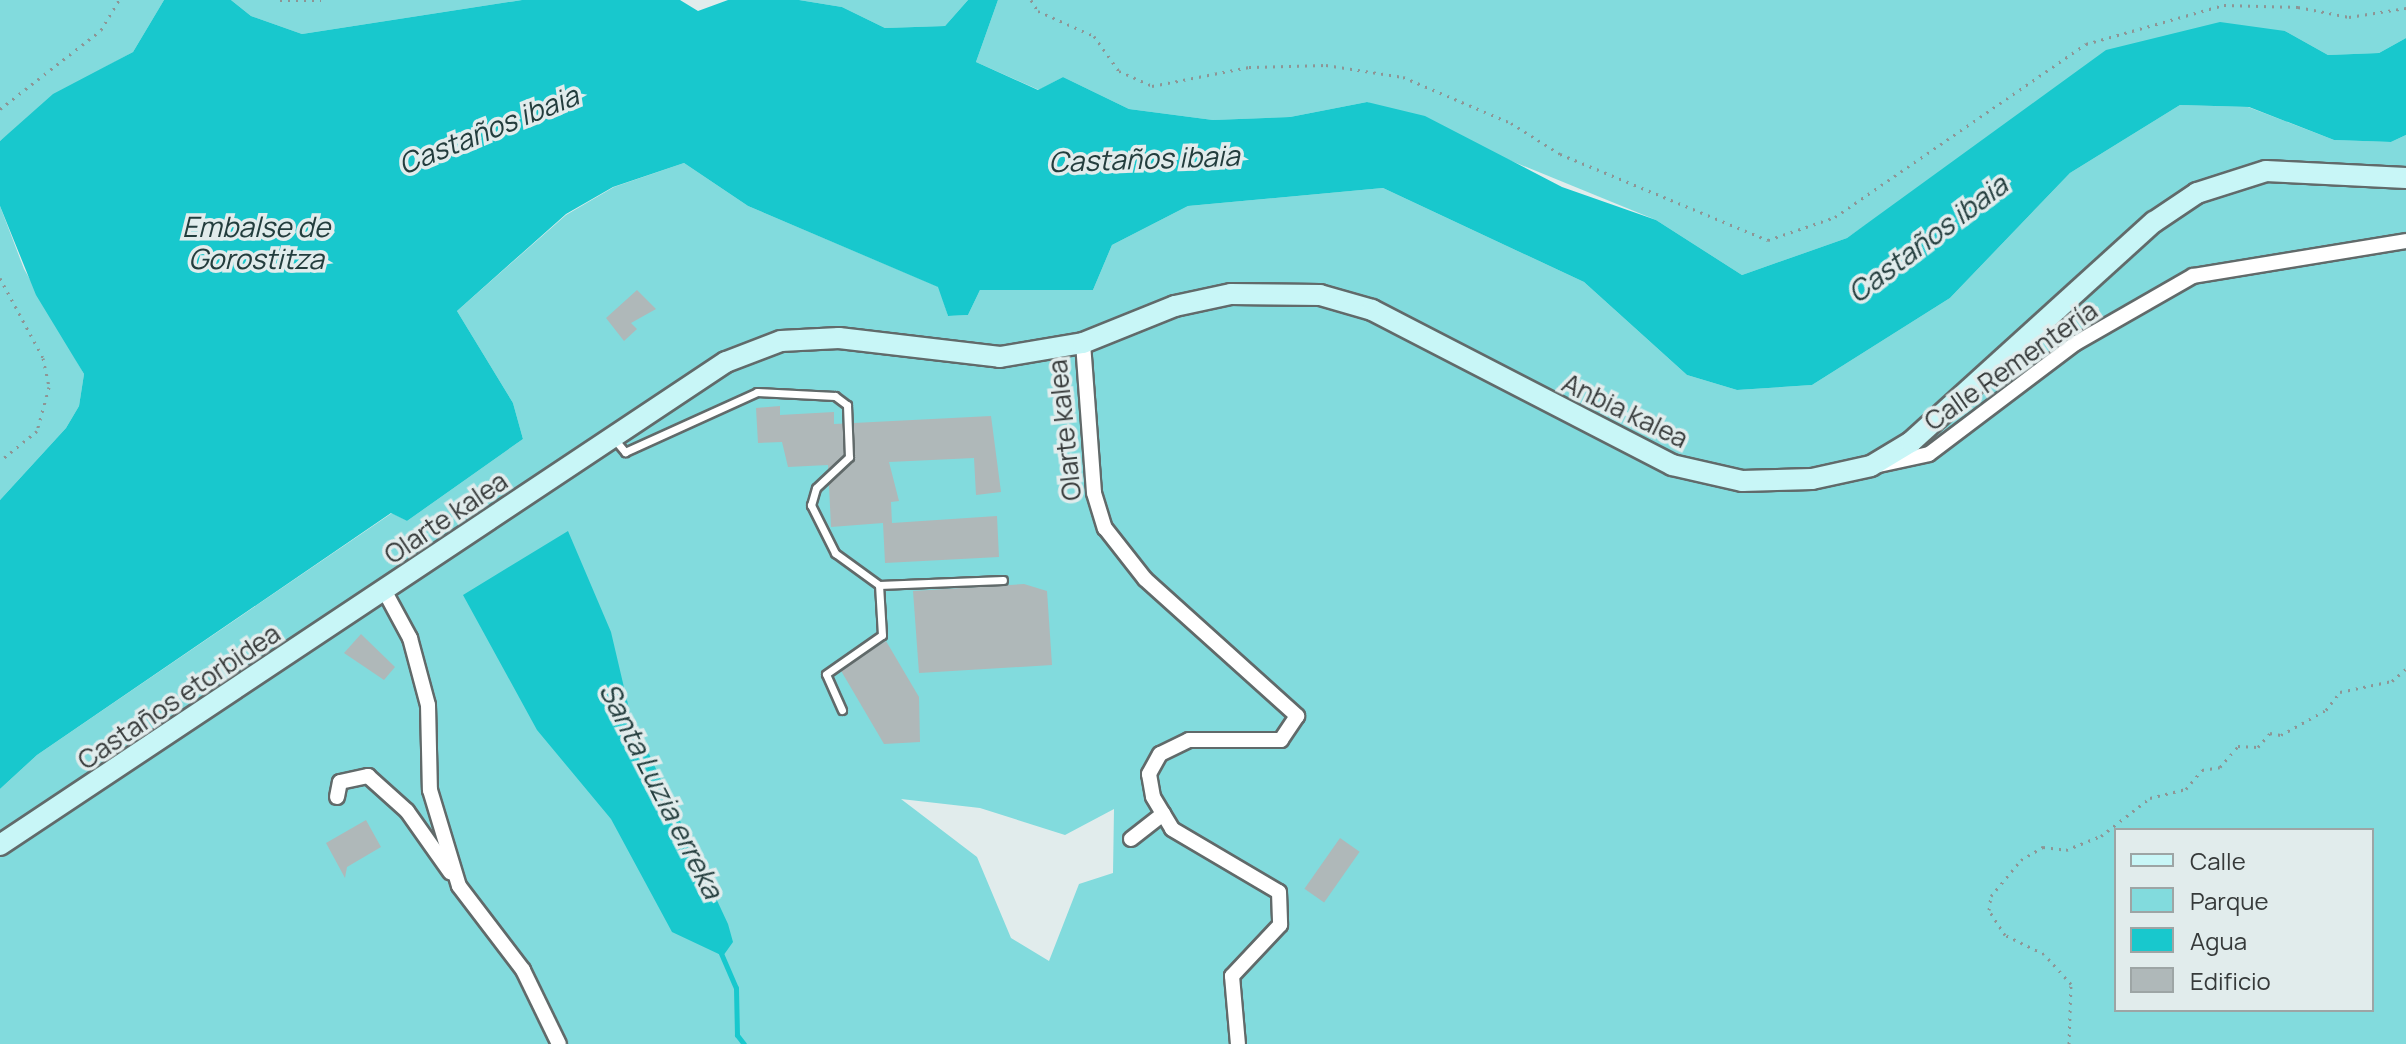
<!DOCTYPE html>
<meta charset="utf-8">
<style>
body{margin:0}
#map{position:relative;width:2406px;height:1044px;overflow:hidden;background:#e1ecec;font-family:Manrope,sans-serif}
div>[style]{position:absolute}
.green>*{inset:0;background:#82dbdd}
.water>*{inset:0;background:#18c8cd}
.stream>*{height:5px;margin:-2.5px;padding:0 2.5px;transform-origin:2.5px;border-radius:2.5px;background:#18c8cd}
.building>*{inset:0;background:#afb8b9;transform-origin:0 0}
.path>*{height:3px;margin-top:-1.5px;transform-origin:0;background:repeating-linear-gradient(90deg,#8d9595 0 2px,transparent 0 8px)}
.roads{filter:drop-shadow(2px 0 #616a6a) drop-shadow(-2px 0 #616a6a) drop-shadow(0 2px #616a6a) drop-shadow(0 -2px #616a6a)}
.lane>*{height:7px;margin:-3.5px;padding:0 3.5px;transform-origin:3.5px;border-radius:3.5px;background:#fff}
.street>*{height:14px;margin:-7px;padding:0 7px;transform-origin:7px;border-radius:7px;background:#fff}
.secondary>*{height:20px;margin:-10px;padding:0 10px;transform-origin:10px;border-radius:10px;background:#c8f6f7}
span{translate:-50% -50%;white-space:nowrap;text-align:center;line-height:1.15;-webkit-text-stroke:7px #e1ecec;paint-order:stroke}
.street-label{font-size:26px;color:#363a3a}
.water-label{font-size:28px;color:#233d3d;font-style:italic}
.legend{position:absolute;left:2114px;top:828px;width:260px;height:184px;box-sizing:border-box;background:#e1ecec;border:2px solid #9da5a5;margin:0;padding:10px 14px;list-style:none;font-size:24px;color:#363a3a}
.legend li{display:flex;align-items:center;gap:16px;height:40px}
.legend b{width:40px;border:2px solid #9da5a5}
</style>
<div id="map">
<div class="green">
<div style="clip-path:polygon(0 0,164px 0,133px 52px,67px 88px,0 141px)"></div>
<div style="clip-path:polygon(231px 0,522px 0,302px 34px,251px 16px)"></div>
<div style="clip-path:polygon(799px 0,968px 0,945px 26px,885px 28px,842px 7px)"></div>
<div style="clip-path:polygon(998px 0,2406px 0,2406px 38px,2379px 53px,2328px 55px,2285px 31px,1977px 148px,1847px 238px,1742px 275px,1656px 220px,1367px 102px,1290px 117px,1213px 120px,1129px 109px,1063px 77px,1039px 90px,976px 62px)"></div>
<div style="clip-path:polygon(evenodd,2180px 105px,2248px 107px,2334px 140px,2391px 142px,2406px 135px,2406px 1044px,0 1044px,0 789px,37px 755px,392px 513px,407px 521px,523px 439px,513px 403px,457px 311px,566px 215px,614px 187px,684px 163px,748px 206px,939px 287px,948px 316px,968px 315px,980px 290px,1093px 290px,1112px 245px,1188px 206px,1383px 188px,1584px 282px,1687px 375px,1737px 390px,1812px 385px,1950px 298px,2070px 173px,2180px 105px,901px 799px,980px 808px,1065px 835px,1114px 809px,1113px 873px,1079px 884px,1049px 961px,1011px 938px,977px 857px,901px 799px,2180px 105px,2116px 830px,2372px 830px,2372px 1010px,2116px 1010px,2116px 830px)"></div>
<div style="clip-path:polygon(0 206px,24px 269px,84px 374px,79px 406px,66px 428px,0 500px)"></div>
</div>
<div class="water">
<div style="clip-path:polygon(164px 0,231px 0,251px 16px,302px 34px,522px 0,680px 0,698px 11px,728px 0,799px 0,842px 7px,885px 28px,945px 26px,968px 0,998px 0,976px 62px,1038px 90px,1063px 77px,1129px 109px,1213px 120px,1290px 117px,1367px 102px,1425px 116px,1562px 187px,1656px 220px,1742px 275px,1847px 238px,2106px 50px,2220px 22px,2285px 31px,2328px 55px,2379px 53px,2406px 38px,2406px 135px,2391px 142px,2334px 140px,2249px 107px,2180px 105px,2070px 173px,1950px 298px,1812px 385px,1737px 390px,1687px 375px,1584px 282px,1383px 188px,1188px 206px,1112px 245px,1093px 290px,980px 290px,968px 315px,948px 316px,938px 287px,748px 206px,684px 163px,613px 187px,566px 214px,457px 311px,513px 403px,523px 439px,407px 521px,391px 513px,37px 755px,0 789px,0 500px,66px 428px,79px 406px,84px 374px,36px 295px,0 206px,0 141px,53px 94px,133px 52px)"></div>
<div style="clip-path:polygon(568px 531px,611px 632px,630px 713px,728px 924px,733px 942px,723px 956px,672px 932px,611px 819px,537px 730px,463px 595px)"></div>
</div>
<div class="stream">
<div style="left:720px;top:951px;width:40px;rotate:66.6deg"></div>
<div style="left:736px;top:988px;width:47px;rotate:88.8deg"></div>
<div style="left:737px;top:1035px;width:11px;rotate:52deg"></div>
</div>
<div class="building">
<div style="clip-path:polygon(637px 290px,656px 309px,631px 323px,637px 329px,624px 341px,606px 318px)"></div>
<div style="clip-path:polygon(780px 406px,780px 415px,834px 412px,834px 424px,991px 416px,1001px 492px,976px 495px,974px 458px,889px 462px,899px 501px,891px 502px,892px 523px,997px 516px,999px 557px,885px 563px,883px 523px,831px 527px,828px 465px,788px 467px,782px 442px,758px 443px,756px 408px)"></div>
<div style="clip-path:polygon(1024px 584px,1047px 591px,1052px 665px,919px 673px,913px 591px)"></div>
<div style="clip-path:polygon(361px 634px,395px 667px,384px 680px,344px 653px)"></div>
<div style="clip-path:polygon(886px 641px,919px 697px,920px 742px,884px 744px,840px 669px)"></div>
<div style="clip-path:polygon(366px 820px,381px 847px,347px 867px,345px 878px,326px 843px)"></div>
<div style="left:1340px;top:838px;width:24px;height:62px;rotate:35deg"></div>
</div>
<div class="path">
<div style="left:280px;top:0;width:41px"></div>
<div style="left:1031px;top:0;width:13px;rotate:58deg"></div>
<div style="left:1038px;top:11px;width:61px;rotate:24.1deg"></div>
<div style="left:1094px;top:36px;width:43px;rotate:54.5deg"></div>
<div style="left:1119px;top:71px;width:36px;rotate:24deg"></div>
<div style="left:1152px;top:86px;width:99px;rotate:-11.1deg"></div>
<div style="left:1249px;top:67px;width:77px;rotate:-1.5deg"></div>
<div style="left:1326px;top:65px;width:78px;rotate:8.9deg"></div>
<div style="left:1403px;top:77px;width:117px;rotate:23.1deg"></div>
<div style="left:1511px;top:123px;width:58px;rotate:32.3deg"></div>
<div style="left:1560px;top:154px;width:225px;rotate:22.5deg"></div>
<div style="left:1768px;top:240px;width:71px;rotate:-18.9deg"></div>
<div style="left:1835px;top:217px;width:305px;rotate:-34.6deg"></div>
<div style="left:2086px;top:44px;width:143px;rotate:-15.8deg"></div>
<div style="left:2224px;top:5px;width:74px;rotate:1.5deg"></div>
<div style="left:2298px;top:7px;width:52px;rotate:11.1deg"></div>
<div style="left:2349px;top:17px;width:58px;rotate:-9deg"></div>
<div style="left:0;top:109px;width:128px;rotate:-38deg"></div>
<div style="left:101px;top:30px;width:35px;rotate:-59deg"></div>
<div style="left:0;top:278px;width:91px;rotate:61.7deg"></div>
<div style="left:43px;top:358px;width:30px;rotate:78deg"></div>
<div style="left:49px;top:387px;width:46px;rotate:105.3deg"></div>
<div style="left:37px;top:431px;width:48px;rotate:141deg"></div>
<div style="left:2069px;top:1044px;width:60px;rotate:-88.1deg"></div>
<div style="left:2071px;top:984px;width:40px;rotate:-132deg"></div>
<div style="left:2044px;top:954px;width:43px;rotate:-154deg"></div>
<div style="left:2005px;top:935px;width:30px;rotate:-123deg"></div>
<div style="left:1989px;top:910px;width:14px;rotate:-82deg"></div>
<div style="left:1991px;top:896px;width:47px;rotate:-50.2deg"></div>
<div style="left:2021px;top:860px;width:26px;rotate:-31deg"></div>
<div style="left:2043px;top:847px;width:23px;rotate:7deg"></div>
<div style="left:2066px;top:850px;width:38px;rotate:-22deg"></div>
<div style="left:2101px;top:836px;width:62px;rotate:-37.8deg"></div>
<div style="left:2150px;top:798px;width:37px;rotate:-14deg"></div>
<div style="left:2186px;top:789px;width:25px;rotate:-50deg"></div>
<div style="left:2202px;top:770px;width:18px;rotate:-9deg"></div>
<div style="left:2220px;top:767px;width:28px;rotate:-49deg"></div>
<div style="left:2238px;top:746px;width:20px;rotate:3deg"></div>
<div style="left:2258px;top:747px;width:18px;rotate:-49deg"></div>
<div style="left:2270px;top:733px;width:11px;rotate:10deg"></div>
<div style="left:2281px;top:735px;width:51px;rotate:-29.1deg"></div>
<div style="left:2326px;top:710px;width:23px;rotate:-52deg"></div>
<div style="left:2340px;top:692px;width:53px;rotate:-11.9deg"></div>
<div style="left:2392px;top:681px;width:18px;rotate:-41deg"></div>
</div>
<div class="roads">
<div class="lane">
<div style="left:615px;top:440px;width:16px;rotate:50deg"></div>
<div style="left:625px;top:452px;width:145px;rotate:-24.4deg"></div>
<div style="left:757px;top:392px;width:78px;rotate:2.9deg"></div>
<div style="left:835px;top:396px;width:15px;rotate:37deg"></div>
<div style="left:847px;top:405px;width:52px;rotate:87.8deg"></div>
<div style="left:849px;top:457px;width:45px;rotate:136.8deg"></div>
<div style="left:816px;top:488px;width:18px;rotate:106deg"></div>
<div style="left:811px;top:505px;width:54px;rotate:63.4deg"></div>
<div style="left:835px;top:553px;width:54px;rotate:36deg"></div>
<div style="left:879px;top:585px;width:124px;rotate:-2.3deg"></div>
<div style="left:842px;top:710px;width:39px;rotate:-114deg"></div>
<div style="left:826px;top:674px;width:68px;rotate:-34.9deg"></div>
<div style="left:882px;top:635px;width:50px;rotate:-93.4deg"></div>
</div>
<div class="street">
<div style="left:1083px;top:343px;width:150px;rotate:85.8deg"></div>
<div style="left:1094px;top:493px;width:37px;rotate:73deg"></div>
<div style="left:1105px;top:528px;width:65px;rotate:51.9deg"></div>
<div style="left:1145px;top:579px;width:205px;rotate:42deg"></div>
<div style="left:1297px;top:716px;width:29px;rotate:124deg"></div>
<div style="left:1281px;top:740px;width:92px;rotate:180deg"></div>
<div style="left:1189px;top:740px;width:32px;rotate:154deg"></div>
<div style="left:1160px;top:754px;width:23px;rotate:119deg"></div>
<div style="left:1149px;top:774px;width:23px;rotate:80deg"></div>
<div style="left:1153px;top:797px;width:37px;rotate:59deg"></div>
<div style="left:1172px;top:829px;width:124px;rotate:30.5deg"></div>
<div style="left:1279px;top:892px;width:33px;rotate:88deg"></div>
<div style="left:1280px;top:925px;width:70px;rotate:133.3deg"></div>
<div style="left:1232px;top:976px;width:68px;rotate:85deg"></div>
<div style="left:1879px;top:465px;width:51px;rotate:-12.4deg"></div>
<div style="left:1929px;top:454px;width:184px;rotate:-37.1deg"></div>
<div style="left:2076px;top:343px;width:135px;rotate:-29.8deg"></div>
<div style="left:2193px;top:276px;width:216px;rotate:-9.3deg"></div>
<div style="left:384px;top:590px;width:55px;rotate:61.6deg"></div>
<div style="left:410px;top:638px;width:69px;rotate:75deg"></div>
<div style="left:428px;top:705px;width:85px;rotate:88.7deg"></div>
<div style="left:430px;top:790px;width:100px;rotate:73.2deg"></div>
<div style="left:459px;top:886px;width:106px;rotate:52.7deg"></div>
<div style="left:523px;top:970px;width:82px;rotate:64.1deg"></div>
<div style="left:337px;top:797px;width:15px;rotate:-79deg"></div>
<div style="left:340px;top:782px;width:29px;rotate:-12deg"></div>
<div style="left:368px;top:776px;width:52px;rotate:41.9deg"></div>
<div style="left:407px;top:811px;width:75px;rotate:54.8deg"></div>
<div style="left:1131px;top:839px;width:41px;rotate:-38deg"></div>
</div>
<div class="secondary">
<div style="left:0;top:845px;width:872px;rotate:-33.64deg"></div>
<div style="left:726px;top:362px;width:59px;rotate:-20.9deg"></div>
<div style="left:781px;top:341px;width:58px;rotate:-3deg"></div>
<div style="left:839px;top:338px;width:162px;rotate:6.7deg"></div>
<div style="left:1000px;top:357px;width:84px;rotate:-9.6deg"></div>
<div style="left:1083px;top:343px;width:99px;rotate:-21.9deg"></div>
<div style="left:1175px;top:306px;width:57px;rotate:-12.1deg"></div>
<div style="left:1231px;top:294px;width:89px;rotate:0.6deg"></div>
<div style="left:1320px;top:295px;width:54px;rotate:16.1deg"></div>
<div style="left:1372px;top:310px;width:338px;rotate:27.3deg"></div>
<div style="left:1672px;top:465px;width:72px;rotate:12.9deg"></div>
<div style="left:1742px;top:481px;width:70px;rotate:-1.6deg"></div>
<div style="left:1812px;top:479px;width:60px;rotate:-12.4deg"></div>
<div style="left:1871px;top:466px;width:47px;rotate:-31deg"></div>
<div style="left:1911px;top:442px;width:328px;rotate:-42.2deg"></div>
<div style="left:2154px;top:222px;width:52px;rotate:-34deg"></div>
<div style="left:2197px;top:193px;width:72px;rotate:-17.7deg"></div>
<div style="left:2266px;top:171px;width:140px;rotate:2.9deg"></div>
</div>
</div>
<div class="street-label">
<span style="left:2011px;top:366px;rotate:-35deg">Calle Rementería</span>
<span style="left:1625px;top:411px;rotate:26deg">Anbia kalea</span>
<span style="left:1065px;top:430px;rotate:-96deg">Olarte kalea</span>
<span style="left:446px;top:518px;rotate:-34deg">Olarte kalea</span>
<span style="left:179px;top:697px;rotate:-34deg">Castaños etorbidea</span>
</div>
<div class="water-label">
<span style="left:488px;top:129px;rotate:-22deg">Castaños ibaia</span>
<span style="left:1144px;top:158px;rotate:-2deg">Castaños ibaia</span>
<span style="left:256px;top:242px">Embalse de<br>Gorostitza</span>
<span style="left:1927px;top:238px;rotate:-37deg">Castaños ibaia</span>
<span style="left:662px;top:790px;rotate:63deg">Santa Luzia erreka</span>
</div>
<ul class="legend">
<li><b style="height:10px;background:#c8f6f7"></b>Calle</li>
<li><b style="height:22px;background:#82dbdd"></b>Parque</li>
<li><b style="height:22px;background:#18c8cd"></b>Agua</li>
<li><b style="height:22px;background:#afb8b9"></b>Edificio</li>
</ul>
</div>
